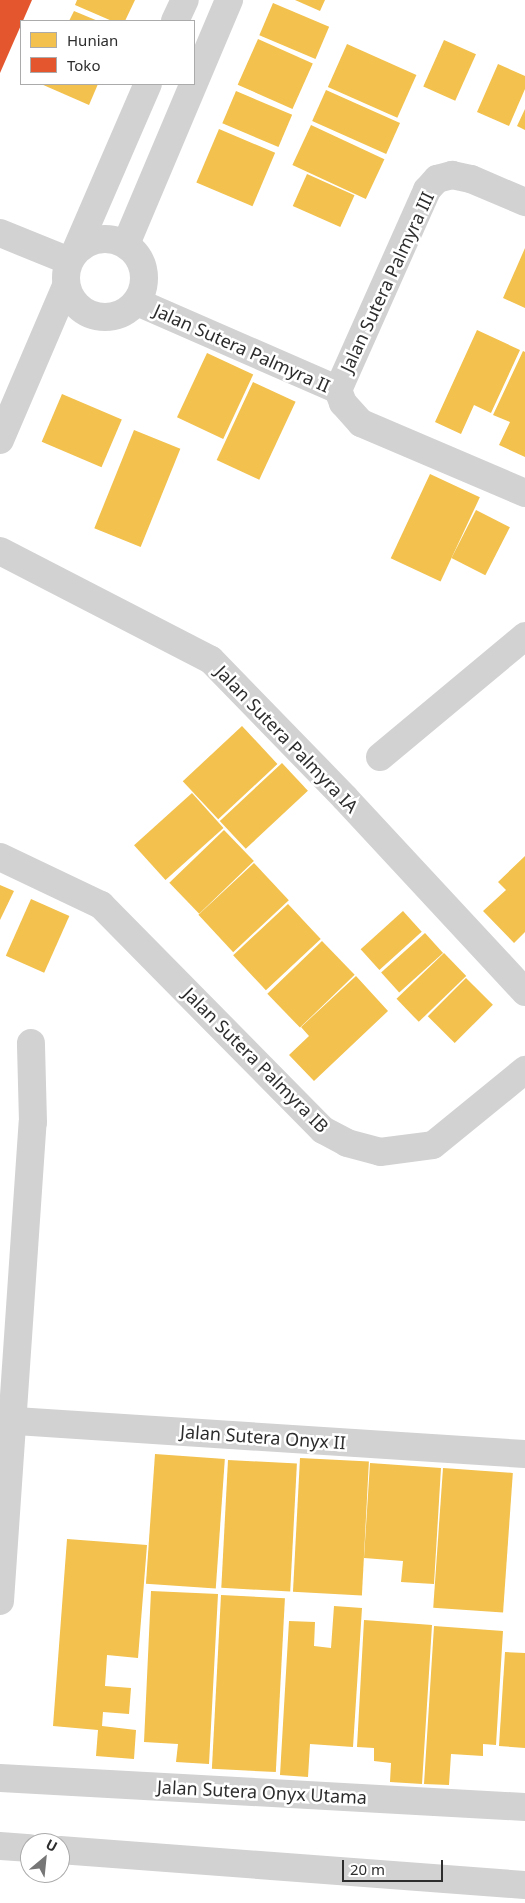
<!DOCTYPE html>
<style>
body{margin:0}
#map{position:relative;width:525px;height:1903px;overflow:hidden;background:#fff;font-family:"Noto Sans",sans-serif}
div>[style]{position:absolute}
.homes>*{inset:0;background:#f2c14e;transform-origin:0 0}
.shops>*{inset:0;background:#e4572e}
.street>*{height:28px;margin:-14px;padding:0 14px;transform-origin:14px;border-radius:14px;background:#d2d2d2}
.street>.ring{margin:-14px;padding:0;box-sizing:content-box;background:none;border:28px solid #d2d2d2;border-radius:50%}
span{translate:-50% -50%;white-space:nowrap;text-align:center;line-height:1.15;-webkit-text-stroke:5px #fff;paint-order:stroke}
.street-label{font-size:18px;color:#2d2d2d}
.legend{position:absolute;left:20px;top:20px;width:175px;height:65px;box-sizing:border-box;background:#fff;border:1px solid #ababab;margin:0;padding:6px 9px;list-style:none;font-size:15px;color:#2d2d2d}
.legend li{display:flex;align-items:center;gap:10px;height:25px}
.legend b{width:25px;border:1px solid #ababab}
.north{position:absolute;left:20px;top:1833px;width:50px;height:50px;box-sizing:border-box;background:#fff;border:1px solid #ababab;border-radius:50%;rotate:28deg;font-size:14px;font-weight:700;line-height:20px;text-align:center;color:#2d2d2d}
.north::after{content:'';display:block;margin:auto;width:18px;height:22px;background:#767676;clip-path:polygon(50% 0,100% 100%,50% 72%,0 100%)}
.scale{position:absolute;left:342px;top:1860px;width:101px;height:22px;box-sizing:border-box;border:2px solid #2d2d2d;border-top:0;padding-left:6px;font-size:15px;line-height:18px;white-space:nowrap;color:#2d2d2d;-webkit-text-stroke:4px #fff;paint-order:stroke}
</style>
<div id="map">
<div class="homes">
<div style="clip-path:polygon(77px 0,135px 0,125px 21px,112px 21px,75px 5px)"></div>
<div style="clip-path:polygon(295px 0,325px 0,320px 11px)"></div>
<div style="left:273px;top:3px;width:61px;height:35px;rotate:23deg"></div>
<div style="clip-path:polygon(74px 11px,98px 21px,69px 21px)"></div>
<div style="left:258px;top:39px;width:60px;height:50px;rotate:24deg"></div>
<div style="left:444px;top:40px;width:35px;height:51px;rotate:24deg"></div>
<div style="left:347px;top:44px;width:76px;height:47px;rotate:24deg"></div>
<div style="clip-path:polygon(498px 64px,525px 76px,525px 89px,509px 126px,477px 112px)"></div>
<div style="clip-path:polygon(41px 84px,98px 84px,89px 105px)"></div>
<div style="left:326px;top:90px;width:81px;height:34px;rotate:24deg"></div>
<div style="left:236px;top:91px;width:61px;height:35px;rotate:23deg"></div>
<div style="clip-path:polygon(525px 109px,525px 130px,517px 126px)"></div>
<div style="left:311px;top:125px;width:81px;height:44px;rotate:25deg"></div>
<div style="left:219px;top:129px;width:61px;height:58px;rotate:23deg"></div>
<div style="left:307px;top:174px;width:52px;height:35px;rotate:24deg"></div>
<div style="clip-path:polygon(525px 248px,525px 308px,503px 298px)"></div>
<div style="clip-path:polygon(477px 330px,520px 350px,491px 413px,474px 405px,461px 434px,435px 422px)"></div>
<div style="clip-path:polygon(523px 351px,525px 352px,525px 457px,499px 445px,510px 422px,493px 415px)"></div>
<div style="left:207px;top:353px;width:51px;height:71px;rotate:25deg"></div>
<div style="left:253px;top:382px;width:47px;height:86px;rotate:25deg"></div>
<div style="left:62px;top:394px;width:65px;height:52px;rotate:23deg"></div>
<div style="left:134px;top:430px;width:50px;height:106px;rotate:22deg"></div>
<div style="left:430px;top:474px;width:55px;height:93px;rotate:25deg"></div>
<div style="left:476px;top:510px;width:38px;height:54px;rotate:27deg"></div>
<div style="left:242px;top:726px;width:52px;height:81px;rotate:47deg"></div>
<div style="left:282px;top:763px;width:38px;height:85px;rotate:47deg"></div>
<div style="left:192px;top:793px;width:47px;height:78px;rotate:48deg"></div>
<div style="left:224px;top:830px;width:43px;height:76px;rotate:46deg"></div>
<div style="clip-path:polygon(525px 856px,525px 932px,514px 943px,483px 911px,506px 890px,498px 882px)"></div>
<div style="left:254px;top:863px;width:51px;height:76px;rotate:47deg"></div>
<div style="clip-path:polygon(0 885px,14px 891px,0 920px)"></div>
<div style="left:31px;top:899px;width:42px;height:62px;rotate:24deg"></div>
<div style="left:288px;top:904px;width:48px;height:75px;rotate:47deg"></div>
<div style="left:403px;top:911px;width:28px;height:57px;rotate:48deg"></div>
<div style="left:425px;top:933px;width:27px;height:59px;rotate:48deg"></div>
<div style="left:322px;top:941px;width:47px;height:76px;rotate:46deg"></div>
<div style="left:444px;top:953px;width:32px;height:66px;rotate:46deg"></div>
<div style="clip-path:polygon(356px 976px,388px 1011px,314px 1081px,289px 1055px,309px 1036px,301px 1027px)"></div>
<div style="left:466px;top:978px;width:38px;height:54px;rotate:45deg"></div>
<div style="left:155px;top:1454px;width:70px;height:130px;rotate:4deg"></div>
<div style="left:300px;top:1458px;width:69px;height:134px;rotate:3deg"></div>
<div style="left:228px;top:1460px;width:69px;height:128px;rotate:3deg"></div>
<div style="clip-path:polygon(370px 1463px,441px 1468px,434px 1584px,401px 1582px,403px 1561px,364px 1558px)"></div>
<div style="left:443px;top:1468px;width:70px;height:140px;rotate:4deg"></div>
<div style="clip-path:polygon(67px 1539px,147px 1545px,138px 1658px,107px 1655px,105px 1686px,131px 1688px,129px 1714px,103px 1712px,102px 1726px,136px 1730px,134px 1759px,96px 1756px,98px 1730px,53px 1726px)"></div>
<div style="clip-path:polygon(151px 1591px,218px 1594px,209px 1764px,176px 1762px,178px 1744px,144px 1742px)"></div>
<div style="left:221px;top:1595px;width:64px;height:174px;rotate:3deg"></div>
<div style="clip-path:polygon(334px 1606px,362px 1608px,353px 1747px,310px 1744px,308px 1777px,280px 1775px,289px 1621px,315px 1622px,314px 1646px,331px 1648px)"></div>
<div style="clip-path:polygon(364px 1620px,432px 1625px,422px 1784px,390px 1782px,391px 1763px,374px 1761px,374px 1748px,357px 1747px)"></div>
<div style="clip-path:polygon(434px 1626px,503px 1631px,496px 1745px,483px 1744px,483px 1756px,451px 1754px,449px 1785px,424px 1784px)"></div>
<div style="clip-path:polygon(505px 1652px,525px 1653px,525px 1748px,499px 1746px)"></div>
</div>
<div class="shops">
<div style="clip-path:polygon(0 0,32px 0,0 73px)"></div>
</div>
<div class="street">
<div style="left:175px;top:21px;width:23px;rotate:-65deg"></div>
<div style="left:0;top:233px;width:74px;rotate:22.1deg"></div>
<div class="ring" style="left:66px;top:239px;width:50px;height:50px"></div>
<div style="left:126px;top:244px;width:265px;rotate:-67.1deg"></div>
<div style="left:76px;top:250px;width:181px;rotate:-66.6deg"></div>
<div style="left:137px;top:302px;width:219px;rotate:23.6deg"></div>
<div style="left:338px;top:390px;width:14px;rotate:69deg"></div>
<div style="left:343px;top:403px;width:27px;rotate:48deg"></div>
<div style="left:361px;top:423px;width:178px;rotate:23.1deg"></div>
<div style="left:338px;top:390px;width:219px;rotate:-66deg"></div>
<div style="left:427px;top:190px;width:15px;rotate:-48deg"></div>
<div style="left:437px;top:179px;width:16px;rotate:-15deg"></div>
<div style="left:452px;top:175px;width:19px;rotate:12deg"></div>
<div style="left:471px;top:179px;width:59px;rotate:23.1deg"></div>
<div style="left:0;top:440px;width:168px;rotate:-66.8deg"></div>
<div style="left:0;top:551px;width:237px;rotate:27.3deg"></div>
<div style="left:211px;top:660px;width:192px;rotate:45.8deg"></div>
<div style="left:345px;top:798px;width:265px;rotate:47.1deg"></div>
<div style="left:380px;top:757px;width:189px;rotate:-39.8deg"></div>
<div style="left:0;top:857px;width:112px;rotate:25.4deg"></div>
<div style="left:101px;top:905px;width:316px;rotate:45.4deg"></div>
<div style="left:323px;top:1130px;width:27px;rotate:28deg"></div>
<div style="left:347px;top:1143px;width:34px;rotate:15deg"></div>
<div style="left:380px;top:1152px;width:53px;rotate:-7.5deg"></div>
<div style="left:433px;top:1145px;width:119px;rotate:-39.2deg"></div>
<div style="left:0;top:1420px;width:526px;rotate:3.71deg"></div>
<div style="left:0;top:1601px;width:480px;rotate:-86.1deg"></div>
<div style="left:33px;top:1122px;width:79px;rotate:-91.5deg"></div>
<div style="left:0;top:1778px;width:526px;rotate:3.16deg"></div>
<div style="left:0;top:1846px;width:30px;rotate:4deg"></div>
<div style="left:60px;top:1850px;width:466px;rotate:4.3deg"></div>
</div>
<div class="street-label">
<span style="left:387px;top:282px;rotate:-65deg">Jalan Sutera Palmyra III</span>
<span style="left:242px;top:348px;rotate:24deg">Jalan Sutera Palmyra II</span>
<span style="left:287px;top:739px;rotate:46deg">Jalan Sutera Palmyra IA</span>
<span style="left:256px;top:1060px;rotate:45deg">Jalan Sutera Palmyra IB</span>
<span style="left:263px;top:1437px;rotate:4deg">Jalan Sutera Onyx II</span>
<span style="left:262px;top:1792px;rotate:3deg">Jalan Sutera Onyx Utama</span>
</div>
<ul class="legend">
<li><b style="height:14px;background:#f2c14e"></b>Hunian</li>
<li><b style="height:14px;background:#e4572e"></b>Toko</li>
</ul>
<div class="north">U</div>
<div class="scale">20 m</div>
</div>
